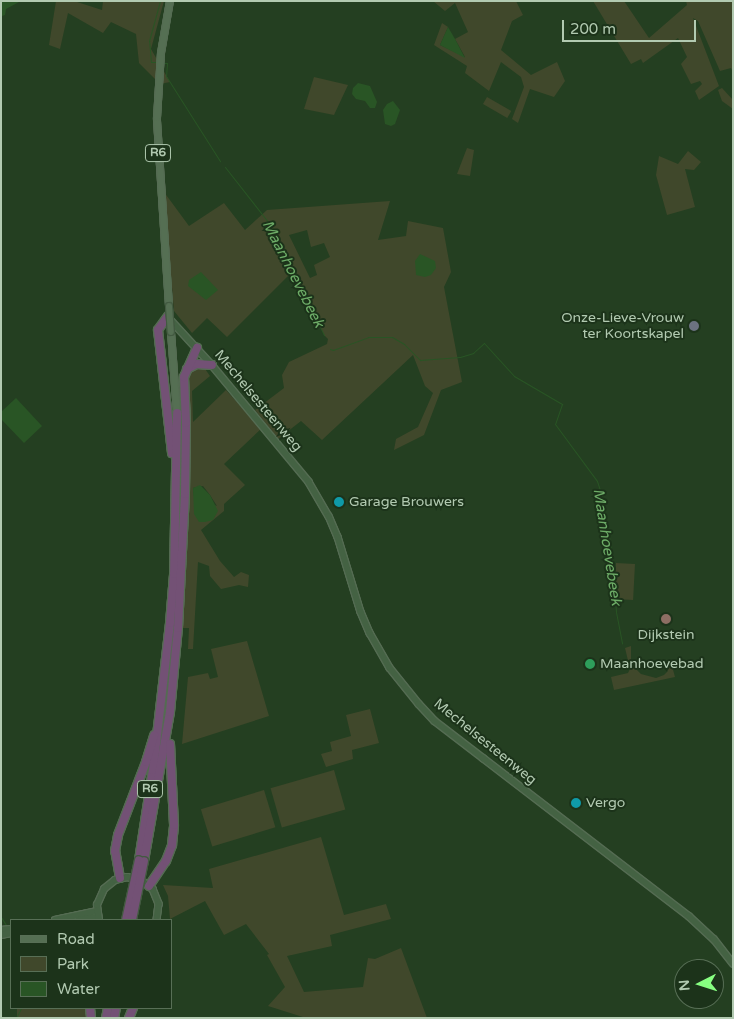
<!DOCTYPE html>
<style>
body{margin:0}
#map{position:relative;width:734px;height:1019px;overflow:hidden;background:#243f21;font-family:"Varela Round",sans-serif}
div>[style]{position:absolute}
.green>*{inset:0;background:#40482b;transform-origin:0 0}
.water>*{inset:0;background:#295525}
.stream>*{height:1px;margin:-0.5px;padding:0 0.5px;transform-origin:0.5px;border-radius:0.5px;background:#295525}
.roads{filter:drop-shadow(1px 0 #556c53) drop-shadow(-1px 0 #556c53) drop-shadow(0 1px #556c53) drop-shadow(0 -1px #556c53)}
.secondary>*{height:5.5px;margin:-2.75px;padding:0 2.75px;transform-origin:2.75px;border-radius:2.75px;background:#446243}
.primary>*{height:6px;margin:-3px;padding:0 3px;transform-origin:3px;border-radius:3px;background:#556f53}
.highway>*{height:8px;margin:-4px;padding:0 4px;transform-origin:4px;border-radius:4px;background:#735175}
.bridges{filter:drop-shadow(1px 0 #435a41) drop-shadow(-1px 0 #435a41) drop-shadow(0 1px #435a41) drop-shadow(0 -1px #435a41)}
.primary-bridge>*{height:6px;margin:-3px;padding:0 3px;transform-origin:3px;border-radius:3px;background:#556f53}
.highway-bridge>*{height:8px;margin:-4px;padding:0 4px;transform-origin:4px;border-radius:4px;background:#735175}
.dots>*{width:14px;height:14px;translate:-50% -50%;box-sizing:border-box;border:2px solid #1c331a;border-radius:50%}
span{translate:-50% -50%;white-space:nowrap;text-align:center;line-height:1.15;-webkit-text-stroke:4px #1c331a;paint-order:stroke}
.shield-label span{padding:1px 4px;background:#1c331a;border:1px solid;border-radius:4px;-webkit-text-stroke-width:0}
.shield-label{font-size:12px;color:#b2cab1;font-weight:700}
.poi-label{font-size:14px;color:#b2cab1}
.right{translate:-100% -50%;text-align:right}
.left{translate:0 -50%;text-align:left}
.street-label{font-size:14px;color:#b2cab1}
.water-label{font-size:15px;color:#6dac67;font-style:italic}
.frame{position:absolute;inset:0;border:2px solid #b2cab1;pointer-events:none}
.legend{position:absolute;left:10px;top:919px;width:162px;height:90px;box-sizing:border-box;background:#1c331a;border:1px solid #586f56;margin:0;padding:6px 9px;list-style:none;font-size:15px;color:#b2cab1}
.legend li{display:flex;align-items:center;gap:10px;height:25px}
.legend b{width:25px;border:1px solid #586f56}
.north{position:absolute;left:674px;top:959px;width:50px;height:50px;box-sizing:border-box;background:#1c331a;border:1px solid #586f56;border-radius:50%;rotate:265deg;font-size:14px;font-weight:700;line-height:20px;text-align:center;color:#b2cab1}
.north::after{content:'';display:block;margin:auto;width:18px;height:22px;background:#87ff81;clip-path:polygon(50% 0,100% 100%,50% 72%,0 100%)}
.scale{position:absolute;left:562px;top:20px;width:134px;height:22px;box-sizing:border-box;border:2px solid #b2cab1;border-top:0;padding-left:6px;font-size:15px;line-height:18px;white-space:nowrap;color:#b2cab1;-webkit-text-stroke:4px #1c331a;paint-order:stroke}
</style>
<div id="map">
<div class="green">
<div style="clip-path:polygon(56px 1px,74px 1px,102px 10px,103px 1px,164px 1px,151px 49px,170px 82px,160px 84px,139px 63px,136px 34px,111px 22px,103px 33px,68px 13px,60px 49px,49px 45px)"></div>
<div style="clip-path:polygon(433px 1px,516px 1px,523px 15px,512px 21px,501px 50px,531px 75px,557px 62px,565px 81px,554px 97px,530px 89px,518px 123px,512px 119px,524px 87px,521px 77px,501px 62px,489px 91px,465px 73px,467px 66px,434px 45px,442px 23px,448px 27px,440px 45px,465px 57px,455px 39px,468px 32px,455px 3px,445px 11px)"></div>
<div style="clip-path:polygon(593px 1px,624px 1px,649px 38px,687px 5px,686px 1px,733px 1px,733px 72px,731px 68px,720px 71px,698px 21px,693px 18px,719px 86px,699px 100px,695px 91px,702px 84px,700px 81px,691px 84px,681px 64px,687px 57px,678px 38px,643px 63px,641px 59px,631px 64px)"></div>
<div style="clip-path:polygon(314px 77px,348px 85px,334px 115px,304px 109px)"></div>
<div style="clip-path:polygon(722px 88px,733px 100px,733px 109px,722px 101px,718px 90px)"></div>
<div style="left:487px;top:97px;width:28px;height:8px;rotate:30deg"></div>
<div style="clip-path:polygon(467px 148px,474px 150px,470px 176px,457px 174px)"></div>
<div style="clip-path:polygon(688px 151px,701px 162px,694px 170px,685px 169px,695px 207px,667px 215px,656px 175px,659px 156px,678px 164px)"></div>
<div style="clip-path:polygon(evenodd,164px 192px,189px 226px,224px 203px,245px 230px,267px 210px,390px 201px,378px 240px,406px 236px,408px 221px,443px 228px,451px 272px,444px 287px,462px 382px,441px 390px,424px 435px,394px 450px,396px 439px,418px 427px,433px 393px,425px 386px,413px 355px,322px 440px,301px 421px,278px 439px,255px 410px,284px 388px,282px 375px,289px 362px,327px 344px,328px 339px,324px 335px,294px 270px,227px 337px,207px 318px,192px 333px,174px 311px,164px 192px,307px 230px,311px 247px,324px 243px,330px 257px,314px 265px,317px 275px,310px 278px,289px 235px,307px 230px)"></div>
<div style="clip-path:polygon(evenodd,203px 366px,210px 376px,192px 391px,193px 422px,226px 390px,261px 429px,224px 464px,245px 485px,224px 504px,224px 511px,201px 530px,220px 561px,234px 577px,241px 572px,249px 575px,248px 587px,239px 585px,221px 589px,210px 576px,209px 566px,198px 562px,193px 649px,188px 649px,189px 628px,181px 628px,190px 457px,188px 388px,189px 371px,203px 366px,203px 486px,210px 495px,217px 506px,194px 496px,193px 488px,203px 486px)"></div>
<div style="left:616px;top:563px;width:19px;height:36px;rotate:3deg"></div>
<div style="clip-path:polygon(247px 641px,269px 716px,182px 744px,188px 677px,208px 673px,210px 679px,218px 677px,211px 649px)"></div>
<div style="clip-path:polygon(631px 646px,631px 664px,641px 674px,656px 678px,664px 675px,668px 671px,665px 662px,672px 666px,675px 677px,614px 690px,611px 677px,628px 673px,630px 669px,625px 648px)"></div>
<div style="clip-path:polygon(370px 709px,379px 743px,352px 750px,353px 759px,326px 767px,321px 754px,332px 751px,330px 742px,351px 736px,346px 715px)"></div>
<div style="left:334px;top:770px;width:41px;height:66px;rotate:74deg"></div>
<div style="left:264px;top:790px;width:39px;height:66px;rotate:73deg"></div>
<div style="clip-path:polygon(321px 837px,344px 915px,386px 904px,391px 919px,330px 935px,332px 946px,287px 956px,304px 992px,363px 987px,368px 958px,375px 959px,401px 948px,427px 1018px,306px 1018px,268px 1006px,285px 987px,267px 955px,269px 954px,246px 924px,224px 935px,205px 901px,170px 919px,168px 896px,163px 885px,213px 888px,209px 869px)"></div>
<div style="left:17px;top:1008px;width:69px;height:11px"></div>
</div>
<div class="water">
<div style="clip-path:polygon(1px 1px,19px 1px,19px 2px,6px 9px,5px 15px,2px 16px)"></div>
<div style="clip-path:polygon(448px 27px,455px 39px,465px 58px,440px 45px)"></div>
<div style="clip-path:polygon(358px 83px,370px 86px,377px 102px,375px 108px,370px 108px,365px 101px,356px 99px,352px 94px,353px 88px)"></div>
<div style="clip-path:polygon(393px 101px,400px 110px,395px 124px,391px 126px,385px 124px,383px 110px,387px 104px)"></div>
<div style="clip-path:polygon(420px 254px,435px 261px,436px 268px,431px 275px,425px 277px,416px 275px,415px 261px)"></div>
<div style="clip-path:polygon(201px 272px,218px 290px,206px 300px,188px 286px,189px 280px)"></div>
<div style="clip-path:polygon(16px 398px,42px 426px,24px 443px,1px 419px,1px 412px)"></div>
<div style="clip-path:polygon(200px 485px,210px 495px,218px 511px,213px 520px,205px 522px,199px 522px,194px 514px,193px 488px)"></div>
</div>
<div class="stream">
<div style="left:156px;top:62px;width:5px;rotate:180deg"></div>
<div style="left:151px;top:62px;width:21px;rotate:-95deg"></div>
<div style="left:149px;top:41px;width:41px;rotate:-74.6deg"></div>
<div style="left:164px;top:63px;width:3px"></div>
<div style="left:167px;top:63px;width:13px;rotate:94deg"></div>
<div style="left:166px;top:76px;width:101px;rotate:57.6deg"></div>
<div style="left:225px;top:167px;width:76px;rotate:51.9deg"></div>
<div style="left:272px;top:227px;width:120px;rotate:64.3deg"></div>
<div style="left:330px;top:349px;width:3px;rotate:18deg"></div>
<div style="left:333px;top:350px;width:37px;rotate:-20deg"></div>
<div style="left:368px;top:337px;width:24px"></div>
<div style="left:392px;top:337px;width:14px;rotate:30deg"></div>
<div style="left:404px;top:344px;width:23px;rotate:45deg"></div>
<div style="left:420px;top:360px;width:40px;rotate:-4.3deg"></div>
<div style="left:460px;top:357px;width:14px;rotate:-17deg"></div>
<div style="left:473px;top:353px;width:15px;rotate:-42deg"></div>
<div style="left:484px;top:343px;width:45px;rotate:47.7deg"></div>
<div style="left:514px;top:376px;width:56px;rotate:30.3deg"></div>
<div style="left:562px;top:404px;width:21px;rotate:109deg"></div>
<div style="left:555px;top:424px;width:71px;rotate:53.6deg"></div>
<div style="left:597px;top:481px;width:19px;rotate:72deg"></div>
<div style="left:603px;top:499px;width:58px;rotate:81deg"></div>
<div style="left:612px;top:556px;width:56px;rotate:85.9deg"></div>
<div style="left:616px;top:612px;width:32px;rotate:79deg"></div>
<div style="left:1px;top:917px;width:9px;rotate:58deg"></div>
<div style="left:11px;top:938px;width:2px;rotate:90deg"></div>
<div style="left:16px;top:1018px;width:11px;rotate:-63deg"></div>
</div>
<div class="roads">
<div class="secondary">
<div style="left:169px;top:318px;width:64px;rotate:47.5deg"></div>
<div style="left:212px;top:365px;width:152px;rotate:50.3deg"></div>
<div style="left:309px;top:482px;width:39px;rotate:60deg"></div>
<div style="left:329px;top:516px;width:23px;rotate:67deg"></div>
<div style="left:338px;top:537px;width:78px;rotate:73deg"></div>
<div style="left:361px;top:612px;width:23px;rotate:67deg"></div>
<div style="left:370px;top:633px;width:40px;rotate:60.3deg"></div>
<div style="left:390px;top:668px;width:46px;rotate:51.1deg"></div>
<div style="left:419px;top:704px;width:23px;rotate:47deg"></div>
<div style="left:435px;top:721px;width:61px;rotate:37.6deg"></div>
<div style="left:483px;top:758px;width:260px;rotate:37.5deg"></div>
<div style="left:689px;top:916px;width:34px;rotate:43deg"></div>
<div style="left:714px;top:939px;width:31px;rotate:52deg"></div>
<div style="left:55px;top:920px;width:43px;rotate:-12.1deg"></div>
<div style="left:79px;top:920px;width:19px;rotate:-9deg"></div>
<div style="left:99px;top:920px;width:15px;rotate:-98deg"></div>
<div style="left:97px;top:905px;width:17px;rotate:-66deg"></div>
<div style="left:104px;top:889px;width:14px;rotate:-39deg"></div>
<div style="left:115px;top:880px;width:12px;rotate:-14deg"></div>
<div style="left:127px;top:877px;width:14px;rotate:12deg"></div>
<div style="left:141px;top:880px;width:15px;rotate:37deg"></div>
<div style="left:153px;top:889px;width:16px;rotate:68deg"></div>
<div style="left:159px;top:904px;width:16px;rotate:97deg"></div>
<div style="left:1px;top:930px;width:10px;rotate:-6deg"></div>
<div style="left:1px;top:935px;width:10px;rotate:-11deg"></div>
</div>
<div class="primary">
<div style="left:169px;top:306px;width:188px;rotate:-93.7deg"></div>
<div style="left:157px;top:118px;width:65px;rotate:-86.5deg"></div>
<div style="left:161px;top:53px;width:53px;rotate:-80.2deg"></div>
<div style="left:171px;top:332px;width:81px;rotate:85.8deg"></div>
</div>
<div class="highway">
<div style="left:168px;top:316px;width:17px;rotate:126deg"></div>
<div style="left:158px;top:330px;width:124px;rotate:83.5deg"></div>
<div style="left:187px;top:369px;width:11px;rotate:-27deg"></div>
<div style="left:197px;top:364px;width:15px;rotate:4deg"></div>
<div style="left:139px;top:860px;width:91px;rotate:-81.2deg"></div>
<div style="left:153px;top:770px;width:148px;rotate:-83.4deg"></div>
<div style="left:170px;top:623px;width:49px;rotate:-85.3deg"></div>
<div style="left:174px;top:574px;width:161px;rotate:-88.9deg"></div>
<div style="left:144px;top:861px;width:151px;rotate:-80.1deg"></div>
<div style="left:170px;top:712px;width:84px;rotate:-84.6deg"></div>
<div style="left:178px;top:628px;width:134px;rotate:-87deg"></div>
<div style="left:185px;top:494px;width:71px;rotate:-89.2deg"></div>
<div style="left:186px;top:423px;width:46px;rotate:-92.5deg"></div>
<div style="left:184px;top:377px;width:32px;rotate:-66deg"></div>
<div style="left:120px;top:878px;width:27px;rotate:-100deg"></div>
<div style="left:115px;top:851px;width:16px;rotate:-79deg"></div>
<div style="left:118px;top:835px;width:78px;rotate:-69deg"></div>
<div style="left:146px;top:762px;width:28px;rotate:-73deg"></div>
<div style="left:149px;top:886px;width:30px;rotate:-56deg"></div>
<div style="left:166px;top:861px;width:17px;rotate:-69deg"></div>
<div style="left:172px;top:845px;width:20px;rotate:-84deg"></div>
<div style="left:174px;top:825px;width:81px;rotate:-92.8deg"></div>
<div style="left:90px;top:1008px;width:10px;rotate:84deg"></div>
<div style="left:106px;top:1018px;width:10px;rotate:-79deg"></div>
<div style="left:114px;top:1018px;width:10px;rotate:-79deg"></div>
<div style="left:129px;top:1018px;width:11px;rotate:-68deg"></div>
</div>
</div>
<div class="bridges">
<div class="primary-bridge">
<div style="left:169px;top:306px;width:26px;rotate:86deg"></div>
</div>
<div class="highway-bridge">
<div style="left:126px;top:920px;width:61px;rotate:-77.8deg"></div>
<div style="left:132px;top:920px;width:60px;rotate:-78.5deg"></div>
</div>
</div>
<div class="dots">
<div style="left:694px;top:326px;background:#6b7280"></div>
<div style="left:339px;top:502px;background:#0f9aa8"></div>
<div style="left:666px;top:619px;background:#8d6e63"></div>
<div style="left:590px;top:664px;background:#2e9e5b"></div>
<div style="left:576px;top:803px;background:#0f9aa8"></div>
</div>
<div class="shield-label">
<span style="left:158px;top:153px">R6</span>
<span style="left:150px;top:789px">R6</span>
</div>
<div class="poi-label">
<span class="right" style="left:684px;top:326px">Onze-Lieve-Vrouw<br>ter Koortskapel</span>
<span class="left" style="left:349px;top:502px">Garage Brouwers</span>
<span style="left:666px;top:635px">Dijkstein</span>
<span class="left" style="left:600px;top:664px">Maanhoevebad</span>
<span class="left" style="left:586px;top:803px">Vergo</span>
</div>
<div class="street-label">
<span style="left:258px;top:401px;rotate:50deg">Mechelsesteenweg</span>
<span style="left:485px;top:742px;rotate:39deg">Mechelsesteenweg</span>
</div>
<div class="water-label">
<span style="left:293px;top:274px;rotate:63deg">Maanhoevebeek</span>
<span style="left:607px;top:547px;rotate:81deg">Maanhoevebeek</span>
</div>
<div class="frame"></div>
<ul class="legend">
<li><b style="height:6px;background:#556f53"></b>Road</li>
<li><b style="height:14px;background:#40482b"></b>Park</li>
<li><b style="height:14px;background:#295525"></b>Water</li>
</ul>
<div class="north">N</div>
<div class="scale">200 m</div>
</div>
